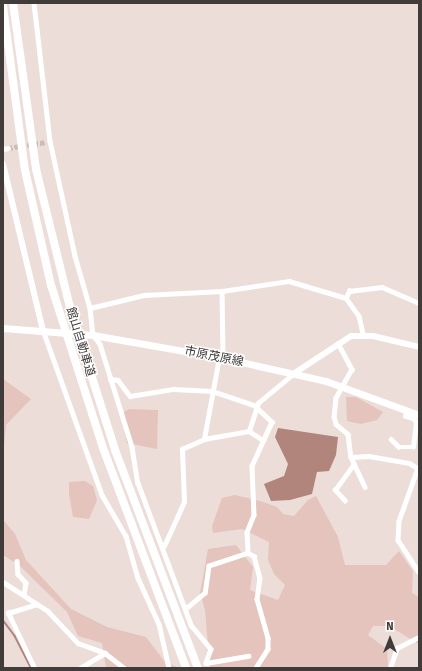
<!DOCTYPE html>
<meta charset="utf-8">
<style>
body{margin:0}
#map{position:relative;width:422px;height:671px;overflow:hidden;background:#ecddd9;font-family:"Fira Sans","Noto Sans JP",sans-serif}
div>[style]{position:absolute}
.green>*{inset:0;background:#e4c4bc}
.water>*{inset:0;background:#b1857b}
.stream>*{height:1.5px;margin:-0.75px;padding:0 0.75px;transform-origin:0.75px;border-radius:0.75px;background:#b1857b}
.street-tunnel>*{height:4.5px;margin-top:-2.25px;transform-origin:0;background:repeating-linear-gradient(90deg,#cabdb9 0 4.5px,transparent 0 6.5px)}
.street>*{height:4.5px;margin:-2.25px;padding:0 2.25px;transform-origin:2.25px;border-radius:2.25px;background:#fff}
.secondary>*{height:6px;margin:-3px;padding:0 3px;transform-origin:3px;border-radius:3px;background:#fff}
.primary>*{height:7px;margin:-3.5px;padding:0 3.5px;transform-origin:3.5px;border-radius:3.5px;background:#fff}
.highway>*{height:8px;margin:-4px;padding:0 4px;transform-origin:4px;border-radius:4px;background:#fff}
span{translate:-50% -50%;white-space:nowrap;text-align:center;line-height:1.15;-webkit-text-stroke:3px #fff;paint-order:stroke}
.street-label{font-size:12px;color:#413b3a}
.frame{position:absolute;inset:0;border:4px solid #413b3a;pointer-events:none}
.north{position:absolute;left:370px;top:619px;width:40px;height:40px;-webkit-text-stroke:3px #fff;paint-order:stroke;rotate:0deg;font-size:11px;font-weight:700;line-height:16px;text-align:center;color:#413b3a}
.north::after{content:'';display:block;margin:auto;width:14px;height:18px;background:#413b3a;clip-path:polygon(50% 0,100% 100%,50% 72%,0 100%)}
</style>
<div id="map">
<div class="green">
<div style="clip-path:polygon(3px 379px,31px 399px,6px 425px,3px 458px)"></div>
<div style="clip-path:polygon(346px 397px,356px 397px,383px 412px,377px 420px,361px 424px,347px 421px)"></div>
<div style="clip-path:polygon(129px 409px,158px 410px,157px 449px,127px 443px,122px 413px)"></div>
<div style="clip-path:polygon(85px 481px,93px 486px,97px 500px,89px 519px,73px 517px,69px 494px,69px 482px)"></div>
<div style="clip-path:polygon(235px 495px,260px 501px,277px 507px,283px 514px,294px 516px,308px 500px,316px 496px,338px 537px,345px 565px,386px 565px,399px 551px,413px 571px,412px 593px,419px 597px,419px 644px,389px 626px,373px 626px,368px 635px,387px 649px,388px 668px,210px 668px,205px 610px,200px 593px,208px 549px,236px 545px,253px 567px,250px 590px,278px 600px,285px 585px,274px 574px,268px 560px,269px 542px,242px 529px,213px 533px,212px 526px,222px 498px)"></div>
<div style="clip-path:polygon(3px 520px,15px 534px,26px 560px,71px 609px,107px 627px,146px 637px,165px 662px,179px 668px,106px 668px,102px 643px,78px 636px,67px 612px,19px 565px,3px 555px)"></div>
</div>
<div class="water">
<div style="clip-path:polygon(278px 428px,338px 437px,336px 455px,329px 471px,317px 472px,312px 494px,290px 500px,271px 501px,264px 484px,284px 476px,288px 464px,275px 437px)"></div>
</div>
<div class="stream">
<div style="left:3px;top:620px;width:20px;rotate:53deg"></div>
<div style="left:15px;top:636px;width:36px;rotate:63deg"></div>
</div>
<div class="street-tunnel">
<div style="left:8px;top:148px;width:37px;rotate:-9deg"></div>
</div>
<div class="street">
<div style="left:34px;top:3px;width:139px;rotate:83.4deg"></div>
<div style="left:50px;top:141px;width:118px;rotate:77.7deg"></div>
<div style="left:75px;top:256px;width:54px;rotate:73.9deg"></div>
<div style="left:90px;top:308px;width:27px;rotate:84deg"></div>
<div style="left:93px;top:335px;width:11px;rotate:52deg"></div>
<div style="left:100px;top:344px;width:108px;rotate:72.7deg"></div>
<div style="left:132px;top:447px;width:36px;rotate:81deg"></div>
<div style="left:138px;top:483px;width:152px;rotate:69.5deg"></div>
<div style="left:191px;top:625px;width:31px;rotate:50deg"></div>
<div style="left:211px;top:649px;width:15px;rotate:110deg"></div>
<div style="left:3px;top:149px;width:5px;rotate:-11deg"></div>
<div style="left:222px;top:291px;width:67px;rotate:89.1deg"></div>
<div style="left:346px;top:298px;width:8px;rotate:-67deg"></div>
<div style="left:349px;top:291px;width:33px;rotate:-7deg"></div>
<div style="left:382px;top:287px;width:40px;rotate:23.4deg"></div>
<div style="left:90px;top:308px;width:56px;rotate:-13.5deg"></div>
<div style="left:144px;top:295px;width:78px;rotate:-2.9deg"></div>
<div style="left:222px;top:291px;width:68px;rotate:-8.5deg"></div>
<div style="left:289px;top:281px;width:59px;rotate:16.6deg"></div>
<div style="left:346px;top:298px;width:22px;rotate:54deg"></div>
<div style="left:359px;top:316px;width:18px;rotate:77deg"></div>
<div style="left:43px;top:330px;width:175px;rotate:70.3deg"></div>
<div style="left:102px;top:495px;width:48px;rotate:59.7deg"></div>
<div style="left:126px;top:536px;width:44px;rotate:74.1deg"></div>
<div style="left:138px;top:578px;width:51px;rotate:65.5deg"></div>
<div style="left:159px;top:624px;width:45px;rotate:77.2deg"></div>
<div style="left:338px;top:343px;width:30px;rotate:62deg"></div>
<div style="left:352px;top:369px;width:33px;rotate:119deg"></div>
<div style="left:336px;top:398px;width:18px;rotate:96deg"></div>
<div style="left:334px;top:416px;width:8px;rotate:76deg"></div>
<div style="left:336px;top:424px;width:16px;rotate:40deg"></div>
<div style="left:348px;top:434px;width:23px;rotate:83deg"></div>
<div style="left:351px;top:457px;width:33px;rotate:65deg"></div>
<div style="left:110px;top:379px;width:8px;rotate:7deg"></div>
<div style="left:118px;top:380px;width:20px;rotate:53deg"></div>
<div style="left:130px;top:396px;width:44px;rotate:-9.2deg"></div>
<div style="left:173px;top:389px;width:39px;rotate:3deg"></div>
<div style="left:212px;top:391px;width:44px;rotate:18.4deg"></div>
<div style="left:254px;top:405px;width:25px;rotate:43deg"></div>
<div style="left:272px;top:422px;width:48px;rotate:114.4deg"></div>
<div style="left:252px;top:466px;width:49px;rotate:87.7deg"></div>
<div style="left:254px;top:515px;width:18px;rotate:112deg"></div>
<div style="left:247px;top:532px;width:21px;rotate:87deg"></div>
<div style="left:248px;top:553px;width:41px;rotate:161.6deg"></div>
<div style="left:209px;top:566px;width:27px;rotate:98deg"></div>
<div style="left:205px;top:593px;width:23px;rotate:140deg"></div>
<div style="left:249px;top:431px;width:17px;rotate:33deg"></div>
<div style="left:204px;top:439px;width:83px;rotate:-79.6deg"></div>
<div style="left:391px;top:439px;width:11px;rotate:45deg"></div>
<div style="left:399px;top:447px;width:14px"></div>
<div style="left:413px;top:447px;width:24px;rotate:-83deg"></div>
<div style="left:416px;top:423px;width:4px;rotate:-117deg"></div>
<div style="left:414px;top:419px;width:9px;rotate:-162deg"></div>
<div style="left:405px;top:416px;width:6px;rotate:-72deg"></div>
<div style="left:351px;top:457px;width:18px;rotate:-3deg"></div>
<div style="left:369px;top:456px;width:41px;rotate:9.9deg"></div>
<div style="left:409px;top:463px;width:12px;rotate:31deg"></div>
<div style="left:418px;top:468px;width:56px;rotate:109.7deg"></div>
<div style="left:399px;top:521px;width:19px;rotate:93deg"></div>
<div style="left:398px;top:540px;width:38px;rotate:57deg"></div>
<div style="left:345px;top:501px;width:15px;rotate:-132deg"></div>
<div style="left:335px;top:490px;width:32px;rotate:-54deg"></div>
<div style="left:164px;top:546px;width:48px;rotate:-65.6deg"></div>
<div style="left:184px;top:502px;width:53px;rotate:-92.2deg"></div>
<div style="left:182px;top:449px;width:24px;rotate:-24deg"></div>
<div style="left:204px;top:439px;width:46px;rotate:-10.1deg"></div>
<div style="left:249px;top:431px;width:29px;rotate:-72deg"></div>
<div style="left:258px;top:403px;width:45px;rotate:-39.6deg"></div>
<div style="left:248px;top:553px;width:7px;rotate:27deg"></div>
<div style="left:254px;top:556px;width:23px;rotate:75deg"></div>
<div style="left:260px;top:578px;width:21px;rotate:98deg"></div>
<div style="left:257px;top:599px;width:41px;rotate:74.2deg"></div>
<div style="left:268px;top:638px;width:11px;rotate:90deg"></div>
<div style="left:268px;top:649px;width:22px;rotate:122deg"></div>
<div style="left:17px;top:561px;width:13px;rotate:86deg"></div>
<div style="left:18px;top:574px;width:12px;rotate:48deg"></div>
<div style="left:26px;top:583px;width:12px;rotate:99deg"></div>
<div style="left:3px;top:582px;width:54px;rotate:32.8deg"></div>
<div style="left:48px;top:611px;width:44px;rotate:46.8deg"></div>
<div style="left:78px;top:643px;width:29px;rotate:20deg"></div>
<div style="left:105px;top:653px;width:24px;rotate:38deg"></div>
<div style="left:206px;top:663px;width:43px;rotate:-9.5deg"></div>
<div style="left:34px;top:668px;width:61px;rotate:-115.3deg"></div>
<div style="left:8px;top:613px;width:30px;rotate:-17deg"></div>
<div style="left:80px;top:668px;width:29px;rotate:-31deg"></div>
<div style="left:390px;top:668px;width:21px;rotate:-71deg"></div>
<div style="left:397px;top:648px;width:25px;rotate:-27deg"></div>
</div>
<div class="secondary">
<div style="left:3px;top:164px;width:171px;rotate:76.5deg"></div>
<div style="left:293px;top:374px;width:69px;rotate:-33.2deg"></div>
<div style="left:351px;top:336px;width:22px"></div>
<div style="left:373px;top:336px;width:47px;rotate:13.4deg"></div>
</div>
<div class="primary">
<div style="left:3px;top:328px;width:90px;rotate:4.4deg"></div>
<div style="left:93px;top:335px;width:132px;rotate:10deg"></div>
<div style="left:223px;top:358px;width:106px;rotate:12.6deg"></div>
<div style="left:326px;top:381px;width:99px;rotate:20.1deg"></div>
</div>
<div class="highway">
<div style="left:13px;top:3px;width:168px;rotate:82.1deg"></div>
<div style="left:36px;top:169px;width:146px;rotate:76.2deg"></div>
<div style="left:71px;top:311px;width:146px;rotate:72.4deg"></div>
<div style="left:115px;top:450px;width:233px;rotate:69.2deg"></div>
<div style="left:3px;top:6px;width:165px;rotate:82.4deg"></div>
<div style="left:25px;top:170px;width:118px;rotate:77.3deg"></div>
<div style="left:51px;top:285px;width:171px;rotate:72.3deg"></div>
<div style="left:103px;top:448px;width:235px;rotate:69.3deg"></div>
</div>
<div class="street-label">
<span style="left:80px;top:342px;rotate:73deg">館山自動車道</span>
<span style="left:214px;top:357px;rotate:11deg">市原茂原線</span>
</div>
<div class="frame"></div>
<div class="north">N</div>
</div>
